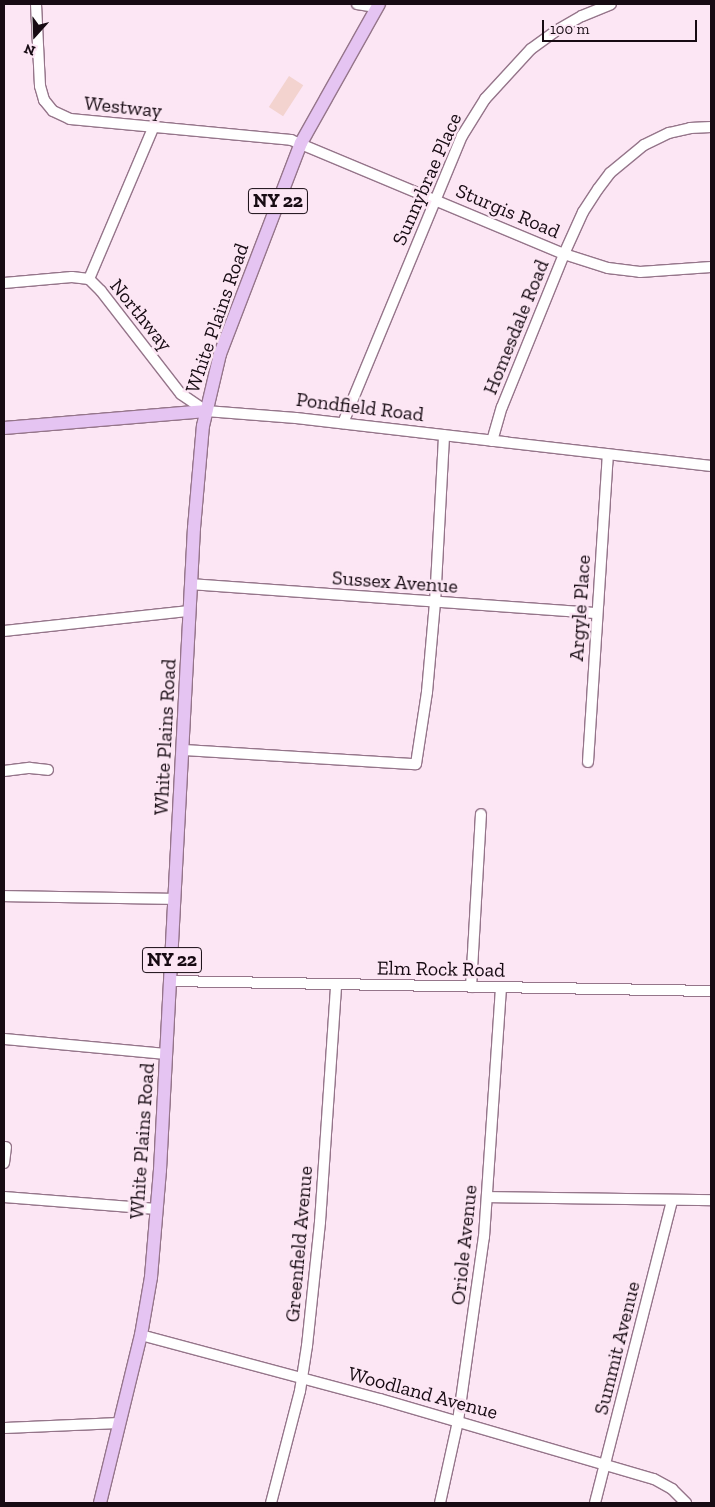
<!DOCTYPE html>
<style>
body{margin:0}
#map{position:relative;width:715px;height:1507px;overflow:hidden;background:#fce6f4;font-family:"Zilla Slab",serif}
div>[style]{position:absolute}
.green>*{inset:0;background:#f3d3cf;transform-origin:0 0}
.roads{filter:drop-shadow(1px 0 #95758a) drop-shadow(-1px 0 #95758a) drop-shadow(0 1px #95758a) drop-shadow(0 -1px #95758a)}
.minor>*{height:10px;margin:-5px;padding:0 5px;transform-origin:5px;border-radius:5px;background:#fff}
.major>*{height:12px;margin:-6px;padding:0 6px;transform-origin:6px;border-radius:6px;background:#e5c4f2}
span{translate:-50% -50%;white-space:nowrap;text-align:center;line-height:1.15;-webkit-text-stroke:5px #fce6f4;paint-order:stroke}
.shield-label span{padding:1px 4px;background:#fce6f4;border:1px solid;border-radius:4px;-webkit-text-stroke-width:0}
.shield-label{font-size:19px;color:#170b13;font-weight:700}
.street-label{font-size:20px;color:#170b13}
.frame{position:absolute;inset:0;border:5px solid #170b13;pointer-events:none}
.north{position:absolute;left:10px;top:10px;width:50px;height:50px;-webkit-text-stroke:4px #fce6f4;paint-order:stroke;rotate:200deg;font-size:14px;font-weight:700;line-height:20px;text-align:center;color:#170b13}
.north::after{content:'';display:block;margin:auto;width:18px;height:22px;background:#170b13;clip-path:polygon(50% 0,100% 100%,50% 72%,0 100%)}
.scale{position:absolute;left:542px;top:20px;width:155px;height:22px;box-sizing:border-box;border:2px solid #170b13;border-top:0;padding-left:6px;font-size:15px;line-height:18px;white-space:nowrap;color:#170b13;-webkit-text-stroke:4px #fce6f4;paint-order:stroke}
</style>
<div id="map">
<div class="green">
<div style="left:289px;top:76px;width:17px;height:37px;rotate:33deg"></div>
</div>
<div class="roads">
<div class="minor">
<div style="left:36px;top:4px;width:82px;rotate:87.2deg"></div>
<div style="left:40px;top:86px;width:15px;rotate:74deg"></div>
<div style="left:44px;top:100px;width:14px;rotate:51deg"></div>
<div style="left:53px;top:111px;width:19px;rotate:25deg"></div>
<div style="left:70px;top:119px;width:222px;rotate:5.4deg"></div>
<div style="left:291px;top:140px;width:296px;rotate:22.7deg"></div>
<div style="left:564px;top:254px;width:46px;rotate:17.7deg"></div>
<div style="left:608px;top:268px;width:32px;rotate:7deg"></div>
<div style="left:640px;top:272px;width:71px;rotate:-4deg"></div>
<div style="left:357px;top:4px;width:19px;rotate:9deg"></div>
<div style="left:89px;top:279px;width:164px;rotate:-67deg"></div>
<div style="left:4px;top:283px;width:68px;rotate:-5deg"></div>
<div style="left:72px;top:277px;width:17px;rotate:7deg"></div>
<div style="left:89px;top:279px;width:17px;rotate:45deg"></div>
<div style="left:101px;top:291px;width:130px;rotate:52.2deg"></div>
<div style="left:181px;top:394px;width:30px;rotate:34deg"></div>
<div style="left:206px;top:411px;width:90px;rotate:4.4deg"></div>
<div style="left:296px;top:418px;width:418px;rotate:6.6deg"></div>
<div style="left:343px;top:423px;width:311px;rotate:-67.5deg"></div>
<div style="left:462px;top:136px;width:44px;rotate:-58.1deg"></div>
<div style="left:485px;top:99px;width:68px;rotate:-47.4deg"></div>
<div style="left:531px;top:49px;width:29px;rotate:-36deg"></div>
<div style="left:554px;top:32px;width:32px;rotate:-30deg"></div>
<div style="left:582px;top:16px;width:31px;rotate:-22deg"></div>
<div style="left:492px;top:441px;width:35px;rotate:-74deg"></div>
<div style="left:502px;top:407px;width:165px;rotate:-67.9deg"></div>
<div style="left:564px;top:254px;width:46px;rotate:-65.7deg"></div>
<div style="left:583px;top:212px;width:27px;rotate:-57deg"></div>
<div style="left:598px;top:189px;width:20px;rotate:-53deg"></div>
<div style="left:610px;top:173px;width:44px;rotate:-39.5deg"></div>
<div style="left:644px;top:145px;width:28px;rotate:-26deg"></div>
<div style="left:669px;top:133px;width:22px;rotate:-13deg"></div>
<div style="left:690px;top:128px;width:21px;rotate:-3deg"></div>
<div style="left:191px;top:584px;width:407px;rotate:4.1deg"></div>
<div style="left:4px;top:631px;width:186px;rotate:-6.2deg"></div>
<div style="left:184px;top:750px;width:232px;rotate:3.5deg"></div>
<div style="left:416px;top:764px;width:73px;rotate:-81.3deg"></div>
<div style="left:427px;top:692px;width:89px;rotate:-84.9deg"></div>
<div style="left:435px;top:603px;width:168px;rotate:-86.9deg"></div>
<div style="left:588px;top:762px;width:308px;rotate:-86.3deg"></div>
<div style="left:4px;top:771px;width:26px;rotate:-7deg"></div>
<div style="left:30px;top:768px;width:18px;rotate:6deg"></div>
<div style="left:4px;top:896px;width:171px;rotate:1deg"></div>
<div style="left:171px;top:981px;width:540px;rotate:1.06deg"></div>
<div style="left:471px;top:987px;width:173px;rotate:-86.7deg"></div>
<div style="left:4px;top:1039px;width:163px;rotate:5.3deg"></div>
<div style="left:4px;top:1163px;width:16px;rotate:-83deg"></div>
<div style="left:4px;top:1197px;width:153px;rotate:4.5deg"></div>
<div style="left:487px;top:1197px;width:224px;rotate:0.8deg"></div>
<div style="left:141px;top:1335px;width:247px;rotate:15deg"></div>
<div style="left:380px;top:1399px;width:285px;rotate:16.3deg"></div>
<div style="left:654px;top:1479px;width:21px;rotate:29deg"></div>
<div style="left:672px;top:1489px;width:20px;rotate:45deg"></div>
<div style="left:4px;top:1428px;width:116px;rotate:-2.5deg"></div>
<div style="left:271px;top:1503px;width:116px;rotate:-75.5deg"></div>
<div style="left:300px;top:1391px;width:46px;rotate:-81.2deg"></div>
<div style="left:307px;top:1346px;width:125px;rotate:-84deg"></div>
<div style="left:320px;top:1222px;width:238px;rotate:-86.1deg"></div>
<div style="left:440px;top:1503px;width:84px;rotate:-77.6deg"></div>
<div style="left:458px;top:1421px;width:186px;rotate:-82deg"></div>
<div style="left:484px;top:1237px;width:250px;rotate:-86.1deg"></div>
<div style="left:595px;top:1503px;width:312px;rotate:-75.7deg"></div>
</div>
<div class="major">
<div style="left:4px;top:428px;width:203px;rotate:-4.8deg"></div>
<div style="left:100px;top:1503px;width:173px;rotate:-76.3deg"></div>
<div style="left:141px;top:1335px;width:59px;rotate:-80.2deg"></div>
<div style="left:151px;top:1277px;width:107px;rotate:-85.2deg"></div>
<div style="left:160px;top:1170px;width:643px;rotate:-86.97deg"></div>
<div style="left:194px;top:528px;width:102px;rotate:-85deg"></div>
<div style="left:203px;top:426px;width:74px;rotate:-76.7deg"></div>
<div style="left:220px;top:354px;width:226px;rotate:-69deg"></div>
<div style="left:301px;top:143px;width:159px;rotate:-60.7deg"></div>
</div>
</div>
<div class="shield-label">
<span style="left:278px;top:201px">NY 22</span>
<span style="left:172px;top:960px">NY 22</span>
</div>
<div class="street-label">
<span style="left:123px;top:107px;rotate:6deg">Westway</span>
<span style="left:427px;top:179px;rotate:-66deg">Sunnybrae Place</span>
<span style="left:508px;top:211px;rotate:23deg">Sturgis Road</span>
<span style="left:141px;top:315px;rotate:51deg">Northway</span>
<span style="left:217px;top:318px;rotate:-71deg">White Plains Road</span>
<span style="left:516px;top:327px;rotate:-68deg">Homesdale Road</span>
<span style="left:360px;top:407px;rotate:7deg">Pondfield Road</span>
<span style="left:395px;top:582px;rotate:4deg">Sussex Avenue</span>
<span style="left:580px;top:608px;rotate:-86deg">Argyle Place</span>
<span style="left:165px;top:737px;rotate:-87deg">White Plains Road</span>
<span style="left:441px;top:969px;rotate:1deg">Elm Rock Road</span>
<span style="left:142px;top:1141px;rotate:-86deg">White Plains Road</span>
<span style="left:299px;top:1244px;rotate:-85deg">Greenfield Avenue</span>
<span style="left:464px;top:1245px;rotate:-84deg">Oriole Avenue</span>
<span style="left:617px;top:1348px;rotate:-76deg">Summit Avenue</span>
<span style="left:423px;top:1393px;rotate:15deg">Woodland Avenue</span>
</div>
<div class="frame"></div>
<div class="north">N</div>
<div class="scale">100 m</div>
</div>
